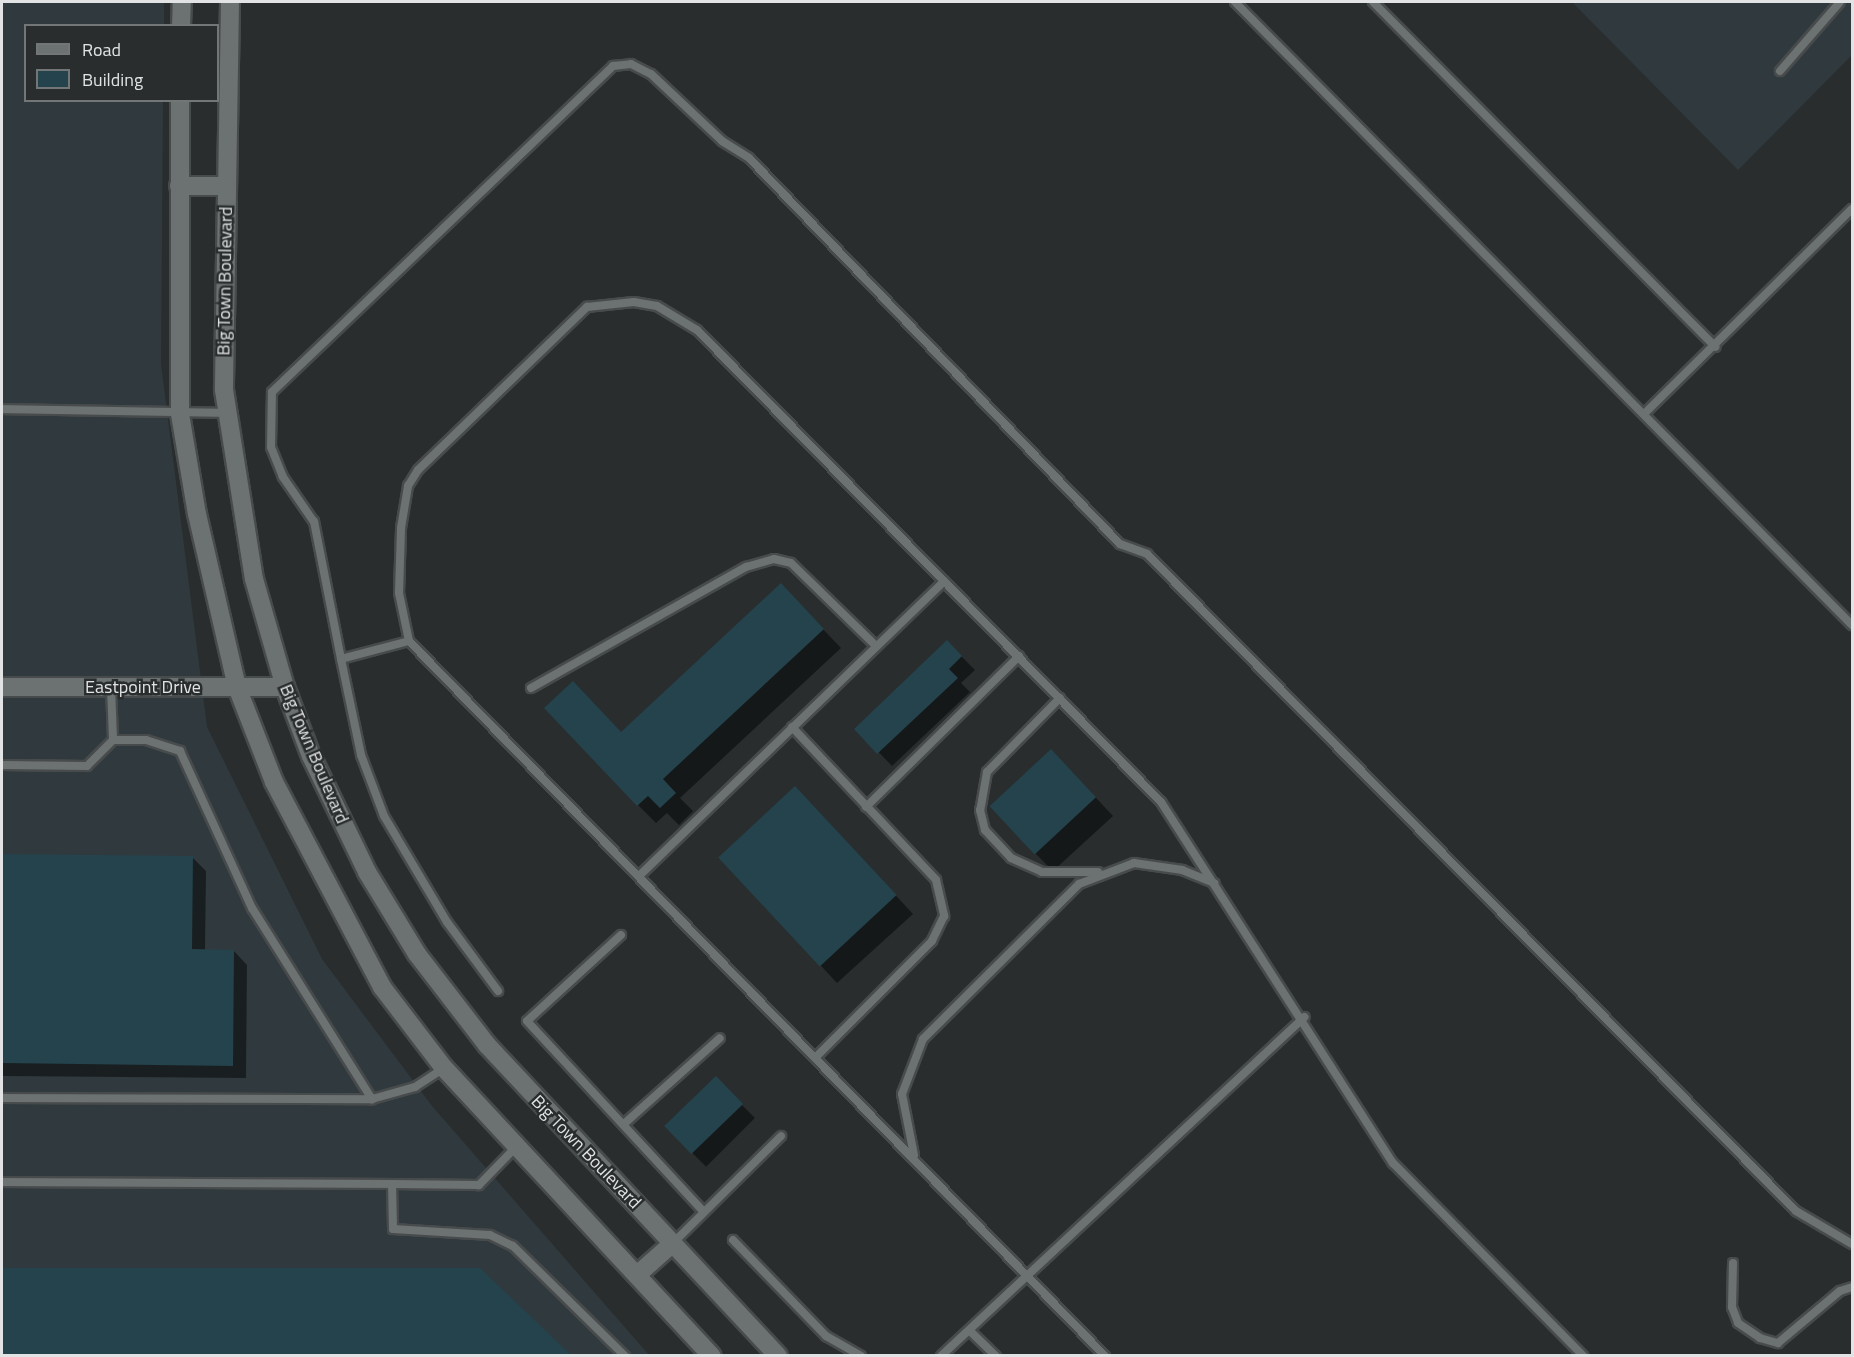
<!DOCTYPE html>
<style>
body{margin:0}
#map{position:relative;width:1854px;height:1357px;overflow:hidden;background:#292d2e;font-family:"Titillium Web",sans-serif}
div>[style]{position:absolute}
.built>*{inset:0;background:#303a3e}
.shadow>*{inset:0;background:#0007;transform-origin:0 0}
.building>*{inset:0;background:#24434d;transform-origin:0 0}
.roads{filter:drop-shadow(2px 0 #484b4c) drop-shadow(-2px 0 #484b4c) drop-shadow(0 2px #484b4c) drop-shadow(0 -2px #484b4c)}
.lane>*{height:8px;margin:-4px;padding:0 4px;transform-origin:4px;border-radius:4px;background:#6c7172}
.secondary>*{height:18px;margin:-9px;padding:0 9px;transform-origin:9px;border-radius:9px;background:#6c7172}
span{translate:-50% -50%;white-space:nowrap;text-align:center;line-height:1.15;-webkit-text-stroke:5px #292d2e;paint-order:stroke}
.street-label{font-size:18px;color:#e1e3e4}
.frame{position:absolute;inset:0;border:3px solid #e1e3e4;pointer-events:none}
.legend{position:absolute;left:24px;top:24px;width:195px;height:78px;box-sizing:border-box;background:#292d2e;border:2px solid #737677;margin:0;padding:8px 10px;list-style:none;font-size:18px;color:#e1e3e4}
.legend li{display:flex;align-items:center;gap:12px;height:30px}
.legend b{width:30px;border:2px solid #737677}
</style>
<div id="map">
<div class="built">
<div style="clip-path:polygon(2px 2px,164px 2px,164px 25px,26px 26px,26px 100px,163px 101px,161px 364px,207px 727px,322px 959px,432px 1106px,649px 1355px,2px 1356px)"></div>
<div style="clip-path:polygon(1572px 2px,1852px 2px,1852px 55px,1738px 170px)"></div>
</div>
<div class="shadow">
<div style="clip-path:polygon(798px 603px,841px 648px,680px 798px,693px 811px,679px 825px,667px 813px,656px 823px,638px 805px,622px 733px)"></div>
<div style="clip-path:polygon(947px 642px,975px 670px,961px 683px,970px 692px,892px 766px,856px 729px)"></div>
<div style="clip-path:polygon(1069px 769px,1113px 816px,1053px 871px,1035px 853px)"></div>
<div style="clip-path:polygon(813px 806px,913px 914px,837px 983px,720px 857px)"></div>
<div style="clip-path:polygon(2px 856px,193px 858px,206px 871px,205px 951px,234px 951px,247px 965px,246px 1078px,2px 1076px)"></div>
<div style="left:716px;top:1079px;width:55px;height:69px;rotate:45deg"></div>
<div style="clip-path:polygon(480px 1269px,570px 1356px,2px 1356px,2px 1270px)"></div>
</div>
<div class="building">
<div style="clip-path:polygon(781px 583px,824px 629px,663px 779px,676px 793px,660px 808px,648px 796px,637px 806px,544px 708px,573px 681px,621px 732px)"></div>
<div style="clip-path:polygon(947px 640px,962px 656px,949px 669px,958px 678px,877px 754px,854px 729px)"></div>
<div style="left:1051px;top:749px;width:66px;height:84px;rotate:47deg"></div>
<div style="left:795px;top:786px;width:149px;height:105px;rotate:47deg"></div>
<div style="clip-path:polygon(2px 854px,193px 856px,192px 949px,234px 950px,233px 1066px,2px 1063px)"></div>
<div style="left:716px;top:1076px;width:39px;height:72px;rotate:46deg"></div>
<div style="clip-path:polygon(2px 1268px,480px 1268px,572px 1356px,2px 1356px)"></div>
</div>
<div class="roads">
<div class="lane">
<div style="left:1235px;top:2px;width:877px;rotate:45.28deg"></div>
<div style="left:1373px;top:2px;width:486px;rotate:45.2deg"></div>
<div style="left:1780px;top:71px;width:91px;rotate:-49deg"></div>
<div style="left:2px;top:409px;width:226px;rotate:1deg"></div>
<div style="left:1644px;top:414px;width:292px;rotate:-44.6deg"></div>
<div style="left:409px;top:641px;width:70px;rotate:165.2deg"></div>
<div style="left:341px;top:659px;width:140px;rotate:-101.1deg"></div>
<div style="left:314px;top:522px;width:55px;rotate:-124.6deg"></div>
<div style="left:283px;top:477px;width:32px;rotate:-112deg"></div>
<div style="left:271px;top:447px;width:55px;rotate:-89deg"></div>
<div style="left:272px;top:392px;width:472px;rotate:-43.7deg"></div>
<div style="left:613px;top:66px;width:18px;rotate:-6deg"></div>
<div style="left:631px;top:64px;width:22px;rotate:27deg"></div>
<div style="left:651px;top:74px;width:98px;rotate:43.3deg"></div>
<div style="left:722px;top:141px;width:32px;rotate:32deg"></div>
<div style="left:749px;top:158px;width:535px;rotate:46.14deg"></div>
<div style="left:1120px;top:544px;width:29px;rotate:20deg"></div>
<div style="left:1147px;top:554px;width:923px;rotate:45.35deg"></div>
<div style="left:1796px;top:1211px;width:65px;rotate:30.5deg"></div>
<div style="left:341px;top:659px;width:98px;rotate:78.2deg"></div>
<div style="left:361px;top:755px;width:65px;rotate:69.3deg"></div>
<div style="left:384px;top:816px;width:123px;rotate:59.3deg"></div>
<div style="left:447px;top:922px;width:86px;rotate:53.5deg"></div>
<div style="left:111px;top:687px;width:53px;rotate:87.8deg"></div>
<div style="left:531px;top:688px;width:247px;rotate:-29.4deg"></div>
<div style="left:746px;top:567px;width:29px;rotate:-16deg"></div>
<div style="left:774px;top:559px;width:17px;rotate:13deg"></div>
<div style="left:791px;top:563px;width:119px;rotate:44.3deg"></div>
<div style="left:1060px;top:698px;width:104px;rotate:134.6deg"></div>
<div style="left:987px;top:772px;width:39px;rotate:100deg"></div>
<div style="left:980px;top:810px;width:21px;rotate:76deg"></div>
<div style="left:985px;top:830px;width:38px;rotate:47deg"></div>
<div style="left:1011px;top:858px;width:34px;rotate:24deg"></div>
<div style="left:1042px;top:872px;width:56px"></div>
<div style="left:792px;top:727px;width:210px;rotate:46.7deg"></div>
<div style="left:936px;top:880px;width:37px;rotate:77deg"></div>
<div style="left:944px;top:916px;width:28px;rotate:116deg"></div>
<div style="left:932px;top:941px;width:163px;rotate:135deg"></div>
<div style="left:2px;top:765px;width:85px;rotate:0.7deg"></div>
<div style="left:87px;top:766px;width:37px;rotate:-45deg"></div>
<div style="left:113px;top:740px;width:33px"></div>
<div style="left:146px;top:740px;width:36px;rotate:18deg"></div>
<div style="left:180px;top:751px;width:173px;rotate:65.4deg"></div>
<div style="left:252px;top:908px;width:226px;rotate:57.9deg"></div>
<div style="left:372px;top:1099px;width:45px;rotate:-15.6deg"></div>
<div style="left:415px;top:1087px;width:35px;rotate:-33deg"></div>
<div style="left:866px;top:807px;width:215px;rotate:-44.6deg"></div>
<div style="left:640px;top:875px;width:423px;rotate:-44deg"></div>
<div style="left:621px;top:935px;width:127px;rotate:137.5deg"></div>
<div style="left:527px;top:1021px;width:260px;rotate:47.2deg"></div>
<div style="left:2px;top:1098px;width:370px;rotate:0.2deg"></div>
<div style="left:625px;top:1123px;width:127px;rotate:-41.8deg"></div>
<div style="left:515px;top:1148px;width:52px;rotate:134.2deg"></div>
<div style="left:479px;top:1185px;width:87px;rotate:-179.3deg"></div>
<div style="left:392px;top:1184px;width:45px;rotate:88.7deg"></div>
<div style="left:393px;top:1229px;width:97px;rotate:3.5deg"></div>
<div style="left:490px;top:1235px;width:25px;rotate:26deg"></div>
<div style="left:513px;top:1246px;width:157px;rotate:44.5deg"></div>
<div style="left:914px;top:1155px;width:62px;rotate:-101.1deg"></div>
<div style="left:902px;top:1094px;width:59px;rotate:-69.1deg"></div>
<div style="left:923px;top:1039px;width:220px;rotate:-44.8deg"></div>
<div style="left:1079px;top:884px;width:59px;rotate:-20.9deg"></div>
<div style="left:1134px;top:863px;width:49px;rotate:8.3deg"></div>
<div style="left:1182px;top:870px;width:35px;rotate:22deg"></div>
<div style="left:2px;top:1182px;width:390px;rotate:0.3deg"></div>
<div style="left:733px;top:1240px;width:134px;rotate:45.9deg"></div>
<div style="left:826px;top:1336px;width:40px;rotate:29.7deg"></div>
<div style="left:673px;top:1243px;width:152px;rotate:-44.7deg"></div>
<div style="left:1733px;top:1263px;width:44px;rotate:91.3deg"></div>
<div style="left:1732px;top:1307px;width:17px;rotate:69deg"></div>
<div style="left:1738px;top:1323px;width:27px;rotate:34deg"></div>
<div style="left:1760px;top:1338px;width:19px;rotate:16deg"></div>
<div style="left:1778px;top:1343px;width:81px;rotate:-40deg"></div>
<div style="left:1840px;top:1291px;width:13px;rotate:-18deg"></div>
<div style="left:970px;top:1331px;width:36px;rotate:44deg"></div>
<div style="left:941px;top:1356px;width:497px;rotate:-43deg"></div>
<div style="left:1105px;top:1356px;width:998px;rotate:-134.23deg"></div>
<div style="left:409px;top:641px;width:49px;rotate:-101.8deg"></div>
<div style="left:399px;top:593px;width:65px;rotate:-88.2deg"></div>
<div style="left:401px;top:528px;width:43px;rotate:-80.5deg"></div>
<div style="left:408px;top:486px;width:19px;rotate:-58deg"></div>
<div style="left:418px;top:470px;width:235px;rotate:-44deg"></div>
<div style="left:587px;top:307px;width:47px;rotate:-6.1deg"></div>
<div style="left:634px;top:302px;width:23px;rotate:10deg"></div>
<div style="left:657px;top:306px;width:47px;rotate:31deg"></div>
<div style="left:697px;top:330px;width:662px;rotate:45.49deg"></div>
<div style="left:1161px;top:802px;width:429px;rotate:57.3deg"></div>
<div style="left:1393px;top:1163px;width:271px;rotate:45.4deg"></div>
</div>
<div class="secondary">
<div style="left:230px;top:2px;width:388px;rotate:90.9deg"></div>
<div style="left:224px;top:390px;width:191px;rotate:81deg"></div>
<div style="left:254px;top:579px;width:112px;rotate:74deg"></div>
<div style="left:285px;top:687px;width:74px;rotate:69.4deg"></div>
<div style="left:311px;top:756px;width:129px;rotate:64.2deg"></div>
<div style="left:367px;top:872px;width:96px;rotate:58.6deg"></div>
<div style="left:417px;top:954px;width:115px;rotate:52.4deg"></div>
<div style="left:487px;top:1045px;width:426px;rotate:46.9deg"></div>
<div style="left:181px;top:26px;width:24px;rotate:-88deg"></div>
<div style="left:180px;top:100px;width:314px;rotate:90deg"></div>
<div style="left:180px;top:414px;width:101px;rotate:80.4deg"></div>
<div style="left:197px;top:514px;width:178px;rotate:77deg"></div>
<div style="left:237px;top:687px;width:102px;rotate:68.7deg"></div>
<div style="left:274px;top:782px;width:232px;rotate:62.2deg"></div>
<div style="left:382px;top:987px;width:102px;rotate:52.6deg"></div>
<div style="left:444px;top:1068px;width:393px;rotate:47.1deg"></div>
<div style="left:179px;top:186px;width:47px"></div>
<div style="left:2px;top:687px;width:283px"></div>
<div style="left:637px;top:1275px;width:48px;rotate:-41.6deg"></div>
</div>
</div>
<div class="street-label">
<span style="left:225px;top:281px;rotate:-89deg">Big Town Boulevard</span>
<span style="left:143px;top:687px">Eastpoint Drive</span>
<span style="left:314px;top:754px;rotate:67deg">Big Town Boulevard</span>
<span style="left:586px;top:1152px;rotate:46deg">Big Town Boulevard</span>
</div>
<div class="frame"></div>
<ul class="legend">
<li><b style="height:8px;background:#6c7172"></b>Road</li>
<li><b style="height:16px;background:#24434d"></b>Building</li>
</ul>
</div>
